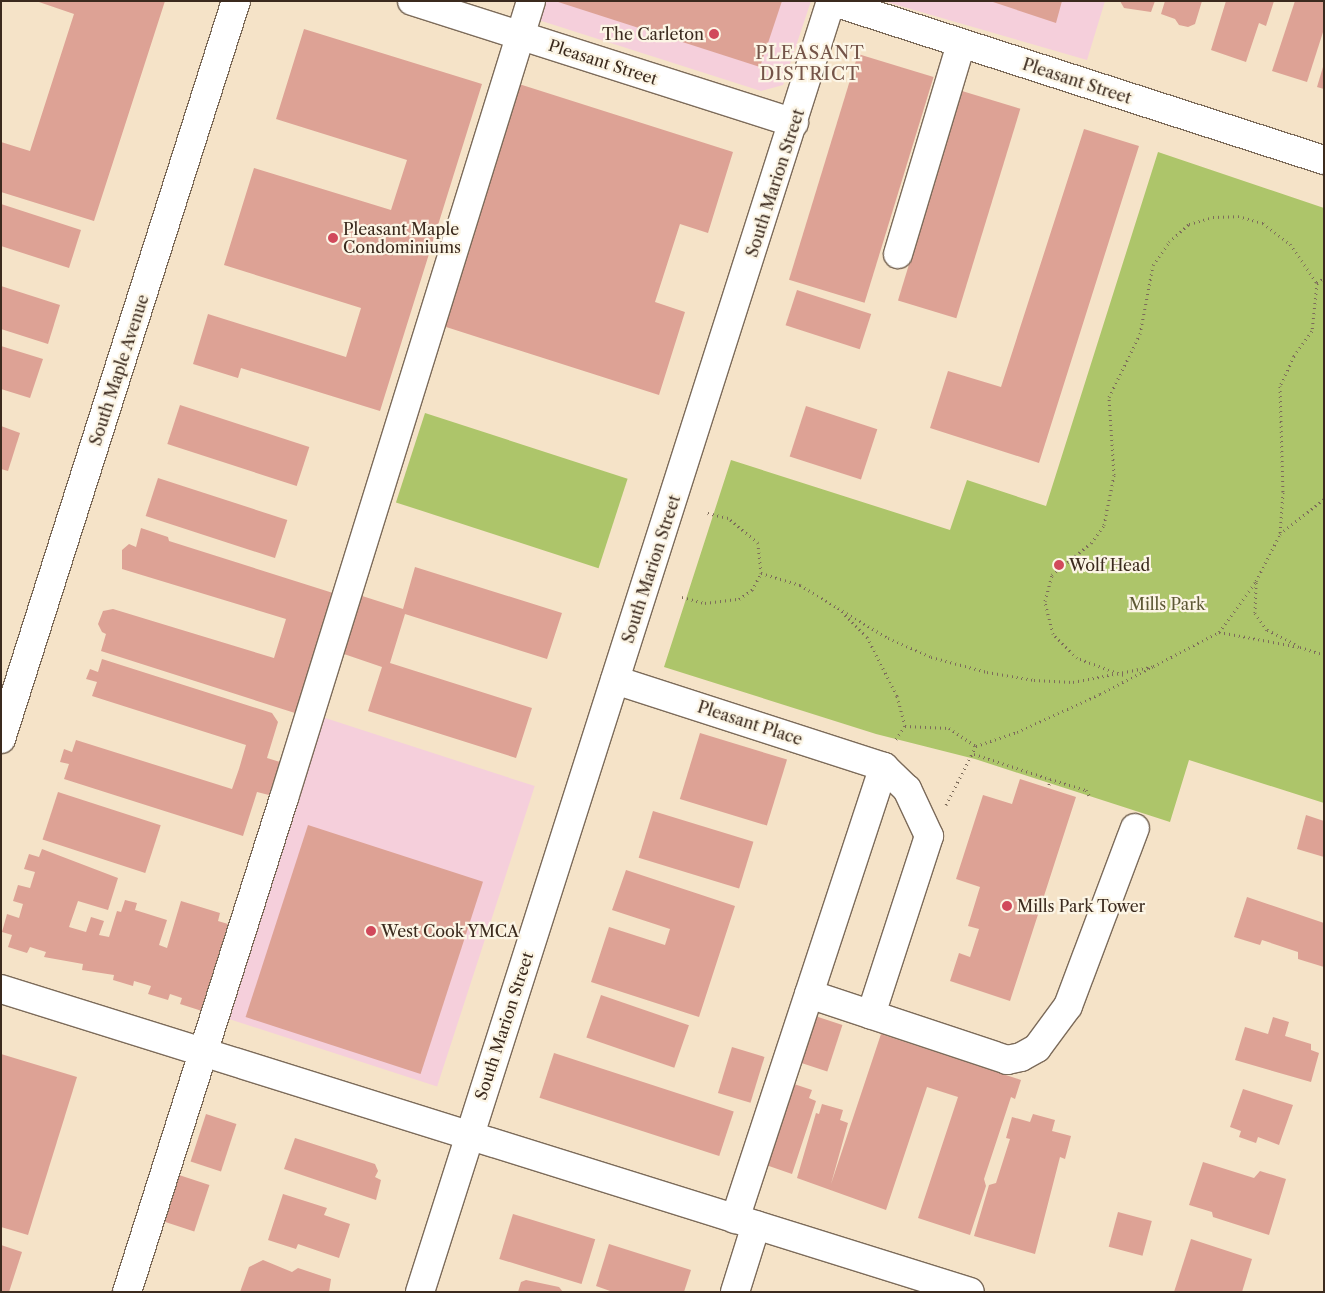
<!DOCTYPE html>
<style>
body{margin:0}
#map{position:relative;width:1325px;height:1293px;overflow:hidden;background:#f5e3c8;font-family:"Libre Caslon Text",serif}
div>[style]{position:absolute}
.built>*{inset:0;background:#f5cfdb;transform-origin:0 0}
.green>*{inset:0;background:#adc56a;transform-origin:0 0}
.building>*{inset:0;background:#dda295;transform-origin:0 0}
.path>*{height:3px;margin-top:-1.5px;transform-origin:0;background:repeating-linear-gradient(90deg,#7c6b5a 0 1px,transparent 0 5px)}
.roads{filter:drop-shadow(1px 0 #7c6b5a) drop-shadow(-1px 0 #7c6b5a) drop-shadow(0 1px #7c6b5a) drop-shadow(0 -1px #7c6b5a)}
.minor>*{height:28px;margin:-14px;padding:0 14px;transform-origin:14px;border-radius:14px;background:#fff}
.dots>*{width:14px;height:14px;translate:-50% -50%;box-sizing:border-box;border:2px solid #fcf5e5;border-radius:50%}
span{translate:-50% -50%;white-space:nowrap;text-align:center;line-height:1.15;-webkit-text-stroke:4.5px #fcf5e5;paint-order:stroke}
.poi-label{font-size:16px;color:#3b2a1e}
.right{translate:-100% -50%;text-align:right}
.left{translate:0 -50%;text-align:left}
.street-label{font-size:16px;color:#3b2a1e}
.park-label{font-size:16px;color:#5d5835}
.neighbourhood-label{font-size:18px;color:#745448;letter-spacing:1px}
.frame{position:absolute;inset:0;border:2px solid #3b2a1e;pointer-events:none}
</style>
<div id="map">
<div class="built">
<div style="clip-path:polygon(531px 1px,811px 1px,783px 85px,761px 91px,526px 16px)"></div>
<div style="clip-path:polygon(883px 1px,1105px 1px,1087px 60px)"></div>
<div style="left:316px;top:715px;width:230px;height:316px;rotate:18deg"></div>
</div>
<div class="green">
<div style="clip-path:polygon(1158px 152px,1324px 208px,1324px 803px,1189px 760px,1170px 822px,975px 759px,876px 734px,664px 667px,731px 460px,950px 530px,967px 480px,1046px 506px)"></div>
<div style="left:425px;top:413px;width:213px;height:94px;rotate:18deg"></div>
</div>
<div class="building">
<div style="clip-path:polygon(165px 1px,94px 221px,1px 192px,1px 142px,30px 151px,74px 14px,36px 1px)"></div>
<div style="clip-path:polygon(555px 1px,782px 1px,760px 67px)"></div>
<div style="clip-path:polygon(990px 1px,1062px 1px,1056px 23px)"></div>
<div style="clip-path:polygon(1120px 1px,1155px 1px,1151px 12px,1124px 8px)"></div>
<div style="clip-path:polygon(1165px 1px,1202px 1px,1195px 24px,1188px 27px,1179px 25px,1175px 19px,1161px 14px)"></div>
<div style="clip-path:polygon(1226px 1px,1274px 1px,1266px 26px,1259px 23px,1246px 62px,1211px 50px)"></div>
<div style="clip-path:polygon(1295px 1px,1324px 1px,1324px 29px,1307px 82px,1272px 71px)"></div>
<div style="clip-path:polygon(304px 29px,482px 84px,380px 411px,241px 368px,238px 378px,193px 364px,208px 314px,346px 357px,361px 308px,224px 265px,254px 168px,391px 210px,407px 160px,276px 119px)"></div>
<div style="left:858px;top:54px;width:79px;height:236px;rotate:17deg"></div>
<div style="clip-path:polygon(1323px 67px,1324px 67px,1324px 89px,1317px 87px)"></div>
<div style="clip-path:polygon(519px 84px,733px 152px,708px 233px,680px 224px,655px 302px,685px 312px,659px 395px,443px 326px)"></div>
<div style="left:962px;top:91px;width:61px;height:219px;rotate:17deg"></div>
<div style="clip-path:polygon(1084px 129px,1139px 146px,1039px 463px,930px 428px,948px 371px,1001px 387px)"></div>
<div style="clip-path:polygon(1px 204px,81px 230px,69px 268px,1px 246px)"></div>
<div style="clip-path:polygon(1px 286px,60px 305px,48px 344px,1px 329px)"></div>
<div style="left:797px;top:290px;width:78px;height:37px;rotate:18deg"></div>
<div style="clip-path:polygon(1px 346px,43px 359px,30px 398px,1px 389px)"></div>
<div style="left:180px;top:405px;width:136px;height:41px;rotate:18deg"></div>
<div style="left:806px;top:406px;width:75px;height:53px;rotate:18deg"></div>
<div style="clip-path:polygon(1px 426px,20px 433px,8px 471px,1px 469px)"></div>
<div style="left:158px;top:478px;width:136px;height:40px;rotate:18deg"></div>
<div style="clip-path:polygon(141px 528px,168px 537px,169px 541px,333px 593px,295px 713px,101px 651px,106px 634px,102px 632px,98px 624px,103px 611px,113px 609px,274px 658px,286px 619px,122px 569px,122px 550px,129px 544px,136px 547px)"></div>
<div style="clip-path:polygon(415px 567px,562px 613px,547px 659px,405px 614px,390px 663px,532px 708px,516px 758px,368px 711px,382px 667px,341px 653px,359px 595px,403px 609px)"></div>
<div style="clip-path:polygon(102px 659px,272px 713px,278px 722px,267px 758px,280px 762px,269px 795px,257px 792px,243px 836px,64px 779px,69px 764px,60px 762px,64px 749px,72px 752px,76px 740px,232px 789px,239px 769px,246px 745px,92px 696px,97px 682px,86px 679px,90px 669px,98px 672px)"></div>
<div style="left:700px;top:733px;width:91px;height:69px;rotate:17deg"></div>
<div style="clip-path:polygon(1020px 779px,1076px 797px,1010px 1001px,950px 981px,959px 953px,970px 957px,979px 929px,968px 926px,980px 887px,956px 879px,983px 795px,1012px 804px)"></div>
<div style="left:58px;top:792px;width:108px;height:50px;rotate:18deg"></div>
<div style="left:653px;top:811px;width:105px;height:49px;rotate:17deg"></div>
<div style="clip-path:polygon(1306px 815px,1324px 821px,1324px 857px,1297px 849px)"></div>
<div style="left:308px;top:825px;width:184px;height:202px;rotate:18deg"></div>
<div style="clip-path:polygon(42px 849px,118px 878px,108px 910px,78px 901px,69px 927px,86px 932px,91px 917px,104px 921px,99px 935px,109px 937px,117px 911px,121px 912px,125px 900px,137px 903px,135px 910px,167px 920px,159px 945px,167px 948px,181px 901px,220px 913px,218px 921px,228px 924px,202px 1011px,180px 1004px,182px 998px,170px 994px,168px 1000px,148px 994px,151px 986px,134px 981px,133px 986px,113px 980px,114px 975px,82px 970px,83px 964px,44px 957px,46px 952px,30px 947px,27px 953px,8px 947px,12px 935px,2px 932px,7px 914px,19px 918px,23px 904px,13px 901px,18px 885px,30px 888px,35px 872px,24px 869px,29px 854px,39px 857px)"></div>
<div style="clip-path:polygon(626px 870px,735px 906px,699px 1017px,591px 982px,609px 927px,665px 945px,670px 929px,612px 910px)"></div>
<div style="clip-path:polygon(1247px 897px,1324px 923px,1324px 967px,1298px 959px,1298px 952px,1262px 940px,1260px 945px,1234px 937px)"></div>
<div style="left:601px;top:995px;width:93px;height:45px;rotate:19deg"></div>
<div style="left:812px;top:1015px;width:32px;height:49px;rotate:18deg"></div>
<div style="clip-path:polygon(1273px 1017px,1289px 1022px,1285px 1036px,1311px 1044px,1311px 1050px,1319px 1053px,1311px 1082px,1235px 1060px,1245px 1027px,1268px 1034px)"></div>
<div style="clip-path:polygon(881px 1034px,1021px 1080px,1015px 1099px,1011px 1097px,984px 1179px,986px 1186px,970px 1235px,918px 1218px,958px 1097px,927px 1087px,886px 1210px,797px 1178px,816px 1113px,819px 1114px,822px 1104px,843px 1110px,840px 1120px,848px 1123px,831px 1184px)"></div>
<div style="left:732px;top:1047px;width:34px;height:48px;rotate:17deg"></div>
<div style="left:554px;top:1053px;width:189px;height:47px;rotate:18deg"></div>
<div style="clip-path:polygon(1px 1054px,77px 1077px,28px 1235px,1px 1227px)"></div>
<div style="clip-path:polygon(788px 1082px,812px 1090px,809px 1098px,816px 1101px,792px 1174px,766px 1165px)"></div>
<div style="clip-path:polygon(1243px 1089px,1293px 1105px,1279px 1145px,1258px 1137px,1256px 1143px,1239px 1137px,1241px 1131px,1230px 1127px)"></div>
<div style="left:206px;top:1114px;width:32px;height:50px;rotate:18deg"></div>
<div style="clip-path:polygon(1033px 1114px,1055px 1120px,1052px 1131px,1071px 1136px,1065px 1159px,1060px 1157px,1035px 1254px,974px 1236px,989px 1185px,996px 1183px,1010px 1139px,1006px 1138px,1012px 1117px,1030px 1122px)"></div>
<div style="clip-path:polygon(295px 1138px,375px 1164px,378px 1171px,375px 1177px,381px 1180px,376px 1200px,284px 1169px)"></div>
<div style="clip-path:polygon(1203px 1162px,1254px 1178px,1260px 1171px,1286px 1179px,1269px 1235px,1213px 1217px,1212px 1212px,1189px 1205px)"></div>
<div style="left:179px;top:1175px;width:32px;height:49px;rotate:18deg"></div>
<div style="clip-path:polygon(283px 1194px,327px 1208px,324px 1215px,350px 1224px,339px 1258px,298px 1244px,296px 1249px,268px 1240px)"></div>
<div style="left:1118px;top:1212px;width:35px;height:36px;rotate:15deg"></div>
<div style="left:513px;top:1214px;width:86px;height:47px;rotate:17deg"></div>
<div style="clip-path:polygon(1191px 1239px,1252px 1259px,1242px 1292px,1174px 1292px)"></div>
<div style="clip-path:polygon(609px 1244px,691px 1270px,684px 1292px,613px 1292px,596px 1286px)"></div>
<div style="clip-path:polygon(1px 1245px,22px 1252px,9px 1292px,1px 1292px)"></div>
<div style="clip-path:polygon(263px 1260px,292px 1272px,298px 1268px,331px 1279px,329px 1292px,240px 1292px,249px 1267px)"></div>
<div style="clip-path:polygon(526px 1280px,559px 1287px,563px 1292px,518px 1292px,521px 1282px)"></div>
</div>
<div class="path">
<div style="left:1317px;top:283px;width:9px;rotate:-36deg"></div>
<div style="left:761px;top:573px;width:41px;rotate:17.1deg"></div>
<div style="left:800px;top:585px;width:44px;rotate:31.2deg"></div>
<div style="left:838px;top:608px;width:41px;rotate:45deg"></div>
<div style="left:867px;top:637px;width:66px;rotate:63deg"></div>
<div style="left:897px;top:696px;width:31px;rotate:75deg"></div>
<div style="left:905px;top:726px;width:18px;rotate:124deg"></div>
<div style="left:682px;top:597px;width:24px;rotate:15deg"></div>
<div style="left:705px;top:603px;width:34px;rotate:-7deg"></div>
<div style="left:739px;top:599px;width:16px;rotate:-35deg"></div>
<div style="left:752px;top:590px;width:19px;rotate:-62deg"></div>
<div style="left:761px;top:573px;width:30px;rotate:-96deg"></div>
<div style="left:758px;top:543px;width:39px;rotate:-140deg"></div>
<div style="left:728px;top:518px;width:21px;rotate:-166deg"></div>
<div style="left:838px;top:608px;width:58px;rotate:31deg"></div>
<div style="left:888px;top:638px;width:47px;rotate:23.8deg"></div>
<div style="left:931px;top:657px;width:58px;rotate:15deg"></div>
<div style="left:987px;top:672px;width:48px;rotate:9.7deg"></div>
<div style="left:1034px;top:680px;width:39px;rotate:3deg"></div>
<div style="left:1073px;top:682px;width:84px;rotate:-11deg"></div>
<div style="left:1219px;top:632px;width:63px;rotate:-54deg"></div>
<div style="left:1295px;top:644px;width:31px;rotate:-153deg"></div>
<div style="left:1267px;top:630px;width:21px;rotate:-125deg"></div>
<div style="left:1255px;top:613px;width:32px;rotate:-88deg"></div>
<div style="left:1256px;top:581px;width:53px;rotate:-62.9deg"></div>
<div style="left:1280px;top:534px;width:56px;rotate:-38.5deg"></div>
<div style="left:1123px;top:675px;width:49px;rotate:-159.7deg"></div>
<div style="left:1077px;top:658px;width:34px;rotate:-135deg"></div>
<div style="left:1053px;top:634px;width:34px;rotate:-104deg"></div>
<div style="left:1045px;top:601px;width:27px;rotate:-75deg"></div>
<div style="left:1052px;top:575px;width:50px;rotate:-39.4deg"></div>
<div style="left:1091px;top:543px;width:22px;rotate:-54deg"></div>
<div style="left:1104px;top:525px;width:51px;rotate:-78.7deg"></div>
<div style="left:1114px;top:475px;width:78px;rotate:-93.7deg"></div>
<div style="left:1109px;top:397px;width:70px;rotate:-63.8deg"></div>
<div style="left:1140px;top:334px;width:70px;rotate:-79.3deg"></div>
<div style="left:1153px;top:265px;width:28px;rotate:-55deg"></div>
<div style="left:1169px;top:242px;width:27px;rotate:-42deg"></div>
<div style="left:1189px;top:224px;width:25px;rotate:-16deg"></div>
<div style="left:1213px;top:217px;width:25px;rotate:-2deg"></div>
<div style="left:1238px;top:216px;width:26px;rotate:16deg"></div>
<div style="left:1263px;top:223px;width:34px;rotate:38deg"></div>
<div style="left:1290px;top:244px;width:47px;rotate:55.3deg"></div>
<div style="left:1317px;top:283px;width:48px;rotate:95.9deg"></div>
<div style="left:1312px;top:331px;width:31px;rotate:126deg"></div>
<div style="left:1294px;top:356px;width:33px;rotate:115deg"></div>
<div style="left:1280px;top:386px;width:106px;rotate:88.4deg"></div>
<div style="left:1283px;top:492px;width:42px;rotate:94.1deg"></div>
<div style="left:905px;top:726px;width:44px;rotate:2.6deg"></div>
<div style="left:949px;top:728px;width:32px;rotate:34deg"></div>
<div style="left:976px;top:746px;width:66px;rotate:117deg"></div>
<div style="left:976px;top:746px;width:43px;rotate:-18.9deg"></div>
<div style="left:1017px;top:732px;width:91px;rotate:-24.6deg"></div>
<div style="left:1100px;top:694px;width:134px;rotate:-27.5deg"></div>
<div style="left:1219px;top:632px;width:82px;rotate:10.5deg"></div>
<div style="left:1300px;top:647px;width:25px;rotate:18deg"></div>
<div style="left:974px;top:754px;width:80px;rotate:18.2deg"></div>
<div style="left:1050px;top:779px;width:6px;rotate:99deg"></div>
<div style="left:1050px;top:779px;width:38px;rotate:17deg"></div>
<div style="left:1086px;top:790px;width:6px;rotate:59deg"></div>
</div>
<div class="roads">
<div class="minor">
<div style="left:412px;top:1px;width:401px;rotate:17.7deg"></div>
<div style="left:831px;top:1px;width:518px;rotate:17.88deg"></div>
<div style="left:898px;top:254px;width:219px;rotate:-73.3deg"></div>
<div style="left:615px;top:680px;width:283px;rotate:17.9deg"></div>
<div style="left:884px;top:767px;width:32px;rotate:44deg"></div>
<div style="left:907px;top:789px;width:52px;rotate:64.9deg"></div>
<div style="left:929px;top:836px;width:188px;rotate:108deg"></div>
<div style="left:1px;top:739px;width:775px;rotate:-72.34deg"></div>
<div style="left:1px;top:989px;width:1015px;rotate:17.36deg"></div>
<div style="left:809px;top:994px;width:209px;rotate:18.4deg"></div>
<div style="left:1007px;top:1060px;width:14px;rotate:-12deg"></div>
<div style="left:1021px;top:1057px;width:18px;rotate:-29deg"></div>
<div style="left:1037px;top:1048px;width:52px;rotate:-53.6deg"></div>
<div style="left:1068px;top:1006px;width:190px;rotate:-69.4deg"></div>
<div style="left:735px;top:1219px;width:476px;rotate:-71.8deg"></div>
<div style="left:127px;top:1292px;width:518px;rotate:-72.37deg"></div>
<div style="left:284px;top:798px;width:834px;rotate:-72.78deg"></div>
<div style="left:420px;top:1292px;width:1355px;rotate:-72.34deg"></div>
<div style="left:735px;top:1292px;width:70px;rotate:-72.6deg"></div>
</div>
</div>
<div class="dots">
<div style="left:714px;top:34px;background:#d1495b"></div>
<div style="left:333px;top:238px;background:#d1495b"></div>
<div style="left:1059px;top:565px;background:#d1495b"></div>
<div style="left:1007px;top:906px;background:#d1495b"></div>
<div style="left:371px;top:931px;background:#d1495b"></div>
</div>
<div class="poi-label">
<span class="right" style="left:704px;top:34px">The Carleton</span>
<span class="left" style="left:343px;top:238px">Pleasant Maple<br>Condominiums</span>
<span class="left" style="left:1069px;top:565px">Wolf Head</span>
<span class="left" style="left:1017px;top:906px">Mills Park Tower</span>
<span class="left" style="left:381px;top:931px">West Cook YMCA</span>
</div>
<div class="street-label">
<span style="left:603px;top:62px;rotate:18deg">Pleasant Street</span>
<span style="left:1077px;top:81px;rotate:18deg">Pleasant Street</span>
<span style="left:775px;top:183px;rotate:-72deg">South Marion Street</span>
<span style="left:119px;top:370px;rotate:-72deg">South Maple Avenue</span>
<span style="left:651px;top:569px;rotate:-72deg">South Marion Street</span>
<span style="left:750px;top:723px;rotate:18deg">Pleasant Place</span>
<span style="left:504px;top:1026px;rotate:-72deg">South Marion Street</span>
</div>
<div class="park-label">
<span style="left:1167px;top:604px">Mills Park</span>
</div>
<div class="neighbourhood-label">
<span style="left:810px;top:64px">PLEASANT<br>DISTRICT</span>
</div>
<div class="frame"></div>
</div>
